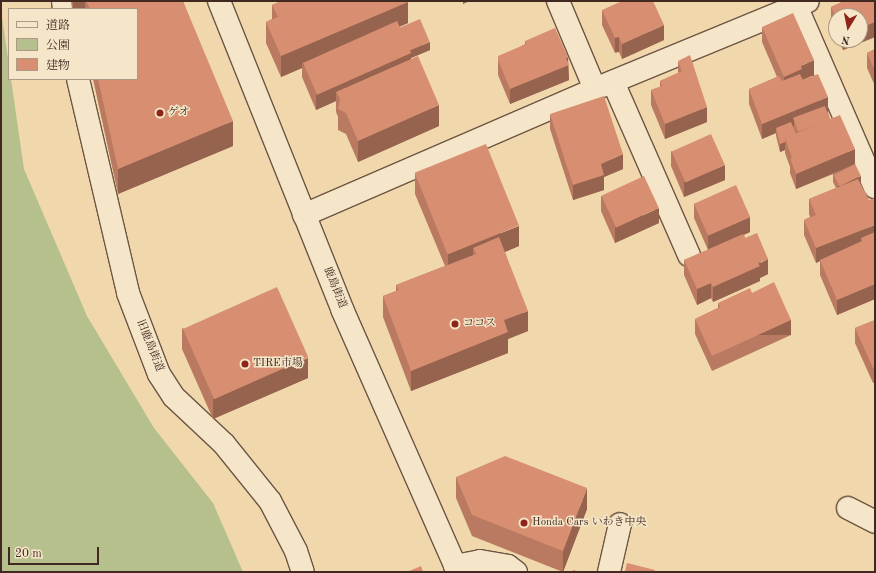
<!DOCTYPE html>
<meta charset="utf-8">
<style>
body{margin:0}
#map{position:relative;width:876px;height:573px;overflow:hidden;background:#f0d8ac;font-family:"Old Standard TT","Noto Serif JP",serif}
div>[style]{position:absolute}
.green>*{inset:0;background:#b5c08d}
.roads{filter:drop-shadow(1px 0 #6d5544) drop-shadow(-1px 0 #6d5544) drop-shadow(0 1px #6d5544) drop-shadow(0 -1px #6d5544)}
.minor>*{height:22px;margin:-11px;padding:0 11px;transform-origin:11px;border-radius:11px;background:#f5e6c9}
.wall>*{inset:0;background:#b97a61}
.shaded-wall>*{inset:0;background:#96634f;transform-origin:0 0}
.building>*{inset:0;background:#d78e71;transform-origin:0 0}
.dots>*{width:11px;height:11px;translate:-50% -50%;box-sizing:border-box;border:2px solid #f5e6c9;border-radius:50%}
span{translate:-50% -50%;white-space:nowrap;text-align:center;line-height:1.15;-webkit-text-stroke:3px #f5e6c9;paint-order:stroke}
.poi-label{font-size:11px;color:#412921}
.left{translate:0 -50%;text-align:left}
.street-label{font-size:11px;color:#412921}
.frame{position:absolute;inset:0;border:2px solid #412921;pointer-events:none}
.legend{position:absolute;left:8px;top:8px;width:130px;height:72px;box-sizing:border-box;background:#f5e6c9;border:1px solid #ad9a86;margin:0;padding:5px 7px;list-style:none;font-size:12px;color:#412921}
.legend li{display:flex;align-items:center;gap:8px;height:20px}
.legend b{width:20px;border:1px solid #ad9a86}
.north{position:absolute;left:828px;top:8px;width:40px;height:40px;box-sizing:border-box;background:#f5e6c9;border:1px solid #ad9a86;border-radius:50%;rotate:190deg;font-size:11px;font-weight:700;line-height:16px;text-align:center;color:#412921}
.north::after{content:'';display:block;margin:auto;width:14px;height:18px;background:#8f2418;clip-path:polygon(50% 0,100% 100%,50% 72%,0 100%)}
.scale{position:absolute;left:8px;top:547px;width:91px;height:18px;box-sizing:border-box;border:2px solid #412921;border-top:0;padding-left:5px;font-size:12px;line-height:14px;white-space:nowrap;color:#412921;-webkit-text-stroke:3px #f5e6c9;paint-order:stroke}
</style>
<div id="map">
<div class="green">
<div style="clip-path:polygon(1px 10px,24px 169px,87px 316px,154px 428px,213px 503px,243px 572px,1px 572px)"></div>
</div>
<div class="roads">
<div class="minor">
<div style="left:63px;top:1px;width:8px;rotate:83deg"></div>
<div style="left:219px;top:1px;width:332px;rotate:68.2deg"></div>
<div style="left:342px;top:309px;width:287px;rotate:66.2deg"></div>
<div style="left:558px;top:1px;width:95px;rotate:67.2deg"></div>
<div style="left:794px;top:1px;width:203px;rotate:66.5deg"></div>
<div style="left:78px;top:79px;width:220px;rotate:76.8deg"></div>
<div style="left:128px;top:293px;width:87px;rotate:69.1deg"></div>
<div style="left:159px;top:374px;width:27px;rotate:57deg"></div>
<div style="left:174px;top:397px;width:69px;rotate:43.2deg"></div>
<div style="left:224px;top:444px;width:73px;rotate:51.1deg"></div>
<div style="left:270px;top:501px;width:56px;rotate:62.5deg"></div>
<div style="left:296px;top:551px;width:22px;rotate:72deg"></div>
<div style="left:613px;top:82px;width:189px;rotate:66.3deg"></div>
<div style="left:304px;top:215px;width:317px;rotate:-23.4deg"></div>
<div style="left:595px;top:89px;width:230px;rotate:-22.4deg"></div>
<div style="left:848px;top:508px;width:30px;rotate:27deg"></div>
<div style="left:455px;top:566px;width:25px;rotate:-11deg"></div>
<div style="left:480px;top:561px;width:28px;rotate:10deg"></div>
<div style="left:508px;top:566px;width:10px;rotate:37deg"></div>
<div style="left:609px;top:572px;width:49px;rotate:-77.1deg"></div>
</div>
</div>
<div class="wall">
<div style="clip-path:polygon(71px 1px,183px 1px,233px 146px,118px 194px,93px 79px,137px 79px,137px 9px,72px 9px)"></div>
<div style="clip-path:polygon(281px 1px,407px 1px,408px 23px,399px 27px,430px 50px,411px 58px,411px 59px,439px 126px,358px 162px,346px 134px,338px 130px,338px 117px,336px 112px,336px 101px,316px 110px,302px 77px,302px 68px,281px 77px,266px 43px,266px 22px,272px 19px,272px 5px)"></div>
<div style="clip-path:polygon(844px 1px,875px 1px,875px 37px,843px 50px,838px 40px,860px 40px,860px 16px,836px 16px,836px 34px,831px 22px,831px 7px)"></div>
<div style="clip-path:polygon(602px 10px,664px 40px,622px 59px,619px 52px,615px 53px,602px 25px)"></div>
<div style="clip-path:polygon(762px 27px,814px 75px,803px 80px,828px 112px,830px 120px,855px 164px,861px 184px,875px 299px,837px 315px,820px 275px,820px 261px,816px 263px,804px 235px,804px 220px,810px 217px,809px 214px,809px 199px,836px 188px,833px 182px,833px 174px,843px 170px,796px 189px,790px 173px,790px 167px,785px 153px,785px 150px,780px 152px,776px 136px,776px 133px,762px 139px,749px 104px,749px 89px,777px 77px,762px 42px)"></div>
<div style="clip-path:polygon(525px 41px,568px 64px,569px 80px,510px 104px,498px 75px,498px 60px,525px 44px)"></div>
<div style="clip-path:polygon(875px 49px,875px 86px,867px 68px,867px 53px)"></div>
<div style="clip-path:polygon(678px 61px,707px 122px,665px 139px,651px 105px,651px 90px,660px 87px,660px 81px,678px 73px)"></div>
<div style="clip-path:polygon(550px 114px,623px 169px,604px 177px,604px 190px,573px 200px,550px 129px)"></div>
<div style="clip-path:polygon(671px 151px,725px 180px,684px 197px,671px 166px)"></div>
<div style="clip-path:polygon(415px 173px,519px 246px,505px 252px,528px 331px,508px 339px,508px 353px,411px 391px,383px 317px,383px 296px,396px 291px,396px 285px,445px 266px,415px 194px)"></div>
<div style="clip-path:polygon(601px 196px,659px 223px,615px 243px,601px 211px)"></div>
<div style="clip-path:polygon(694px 203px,750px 232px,744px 235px,745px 238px,768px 274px,760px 278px,760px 281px,713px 302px,711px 298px,697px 305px,684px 275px,684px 260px,708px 250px,694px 218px)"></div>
<div style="clip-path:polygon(718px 303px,791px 335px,712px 371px,695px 334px,695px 319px,718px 308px)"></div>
<div style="clip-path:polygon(875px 320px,875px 383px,873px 383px,855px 343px,855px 328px)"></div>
<div style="clip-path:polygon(182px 328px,308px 378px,213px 419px,182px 349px)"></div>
<div style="clip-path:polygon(456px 477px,587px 509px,563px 572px,472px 536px,456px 498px)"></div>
</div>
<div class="shaded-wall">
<div style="left:73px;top:1px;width:12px;height:8px"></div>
<div style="clip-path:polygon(463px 1px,470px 1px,463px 4px)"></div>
<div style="clip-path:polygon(408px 2px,408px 23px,304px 67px,302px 62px,302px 68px,281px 77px,281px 56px)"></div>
<div style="clip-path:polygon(875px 22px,875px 37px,843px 50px,843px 40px,860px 40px,860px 28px)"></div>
<div style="clip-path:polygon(664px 25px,664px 40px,622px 59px,622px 44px)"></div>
<div style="left:619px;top:37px;width:15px;height:4px;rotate:90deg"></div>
<div style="clip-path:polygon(430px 42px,430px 50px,411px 58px,411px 69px,340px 99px,336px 92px,336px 101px,316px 110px,316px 95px,408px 51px)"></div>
<div style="clip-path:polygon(568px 57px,569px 80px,510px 104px,510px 89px)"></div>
<div style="clip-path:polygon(814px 60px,814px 75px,802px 80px,784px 92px,784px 77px,801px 66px)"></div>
<div style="clip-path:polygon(828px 97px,828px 112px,796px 125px,794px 119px,794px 126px,777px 133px,776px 128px,776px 133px,762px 139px,762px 124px)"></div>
<div style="clip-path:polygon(439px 105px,439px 126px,358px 162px,358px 141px)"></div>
<div style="clip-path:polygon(707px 107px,707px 122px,665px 139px,665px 124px)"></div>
<div style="clip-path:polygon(233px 121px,233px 146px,118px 194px,118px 169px)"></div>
<div style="clip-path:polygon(785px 142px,785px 150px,780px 152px,780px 144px)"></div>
<div style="clip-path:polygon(855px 149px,855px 164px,796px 189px,796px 174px)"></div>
<div style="clip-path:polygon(623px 154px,623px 169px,604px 177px,604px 190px,573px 200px,573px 185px,601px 164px)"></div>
<div style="clip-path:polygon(725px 165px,725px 180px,684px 197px,684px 182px)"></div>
<div style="clip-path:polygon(861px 176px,861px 184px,838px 194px,838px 186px)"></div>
<div style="clip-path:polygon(659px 208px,659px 223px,615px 243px,615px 228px)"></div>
<div style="clip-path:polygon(750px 217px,750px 232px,708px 250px,708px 235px)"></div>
<div style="clip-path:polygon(875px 225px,875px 240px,862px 241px,861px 238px,861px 246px,820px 260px,820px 261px,816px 263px,816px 248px)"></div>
<div style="clip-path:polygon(519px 226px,519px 246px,476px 264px,476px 254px,473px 248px,473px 265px,448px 275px,448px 254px)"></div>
<div style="clip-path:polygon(768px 259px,768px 274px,760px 278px,760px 281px,713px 302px,713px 287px)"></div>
<div style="clip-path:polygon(711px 283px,711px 298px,697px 305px,697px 289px)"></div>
<div style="clip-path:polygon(875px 284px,875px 299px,837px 315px,837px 300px)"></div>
<div style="clip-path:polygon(528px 311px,528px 331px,508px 339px,508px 353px,411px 391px,411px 371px,504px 320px)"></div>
<div style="left:791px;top:320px;width:15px;height:87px;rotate:90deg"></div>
<div style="clip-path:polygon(308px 358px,308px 378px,213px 419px,213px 399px)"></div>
<div style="clip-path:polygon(587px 488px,587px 509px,563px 572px,563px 551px)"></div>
</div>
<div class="building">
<div style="clip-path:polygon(86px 1px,183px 1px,233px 121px,118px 169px,98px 79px,137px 79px,137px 9px,90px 9px)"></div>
<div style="clip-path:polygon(282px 1px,407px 1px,408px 2px,281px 56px,266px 22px,278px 17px,272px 5px)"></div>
<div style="clip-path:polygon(622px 1px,653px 1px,664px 25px,622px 44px,619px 37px,615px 38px,602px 10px)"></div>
<div style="clip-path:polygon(845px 1px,875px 1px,875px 22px,860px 28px,860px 16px,836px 16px,836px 19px,831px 7px)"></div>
<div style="clip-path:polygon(793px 13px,814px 60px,801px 66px,802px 69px,784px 77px,762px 27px)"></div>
<div style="left:420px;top:19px;width:25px;height:23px;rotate:67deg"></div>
<div style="left:397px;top:21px;width:35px;height:103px;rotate:66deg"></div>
<div style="clip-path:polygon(555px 28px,568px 57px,566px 58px,569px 65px,510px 89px,498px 60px,498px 56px,526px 44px,525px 41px)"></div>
<div style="clip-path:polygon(875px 49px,875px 71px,867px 53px)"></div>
<div style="clip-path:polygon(690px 55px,707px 107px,665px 124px,651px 90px,662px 86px,660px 81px,682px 71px,678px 61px)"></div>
<div style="clip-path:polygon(418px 56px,439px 105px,358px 141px,346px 113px,338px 109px,340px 99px,336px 92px)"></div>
<div style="clip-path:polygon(800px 74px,803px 80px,818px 74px,828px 97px,762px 124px,749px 89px,779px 76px,782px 81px)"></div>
<div style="clip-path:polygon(604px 96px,623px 154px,601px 164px,604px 175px,573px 185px,550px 114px)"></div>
<div style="left:825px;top:106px;width:15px;height:34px;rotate:70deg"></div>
<div style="clip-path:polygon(840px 115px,855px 149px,796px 174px,790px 158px,792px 158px,785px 138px)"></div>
<div style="clip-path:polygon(791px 122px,796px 134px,785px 138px,785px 142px,780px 144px,776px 128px)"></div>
<div style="left:711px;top:134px;width:34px;height:43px;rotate:66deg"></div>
<div style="left:486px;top:144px;width:88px;height:77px;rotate:68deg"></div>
<div style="left:855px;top:164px;width:13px;height:24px;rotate:63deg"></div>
<div style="left:644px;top:176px;width:35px;height:47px;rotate:65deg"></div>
<div style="clip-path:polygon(858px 179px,869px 200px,875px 198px,875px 225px,816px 248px,804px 220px,816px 215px,809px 199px)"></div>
<div style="left:736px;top:185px;width:35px;height:46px;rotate:66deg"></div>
<div style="clip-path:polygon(875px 232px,875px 284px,837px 300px,820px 260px,862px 241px,861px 238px)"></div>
<div style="clip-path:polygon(757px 233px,768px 259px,758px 263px,760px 266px,713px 287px,711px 283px,697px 289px,684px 260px,743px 234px,745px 238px)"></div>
<div style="clip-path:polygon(499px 237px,528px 311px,504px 320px,508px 332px,411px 371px,383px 296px,399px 290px,396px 285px,476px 254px,473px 248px)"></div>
<div style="clip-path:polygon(774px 282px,791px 320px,712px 356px,695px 319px,720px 307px,718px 303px,750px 288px,752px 293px)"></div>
<div style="left:277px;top:287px;width:77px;height:103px;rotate:66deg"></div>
<div style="clip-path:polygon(875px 320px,875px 368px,873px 368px,855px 328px)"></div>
<div style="clip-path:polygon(505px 456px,587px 488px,563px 551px,472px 515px,456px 477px)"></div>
<div style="clip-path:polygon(627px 563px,655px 570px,655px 572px,625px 572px)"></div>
<div style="clip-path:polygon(421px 566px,423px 572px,407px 572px)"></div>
<div style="clip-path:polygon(573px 570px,581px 572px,573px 572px)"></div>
</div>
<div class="dots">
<div style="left:160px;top:113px;background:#8f2418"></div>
<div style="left:455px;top:324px;background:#8f2418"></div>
<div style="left:245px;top:364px;background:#8f2418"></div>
<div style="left:524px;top:523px;background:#8f2418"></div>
</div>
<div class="poi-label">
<span class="left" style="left:168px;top:113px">ゲオ</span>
<span class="left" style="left:463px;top:324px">ココス</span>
<span class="left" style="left:253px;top:364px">TIRE市場</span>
<span class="left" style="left:532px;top:523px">Honda Cars いわき中央</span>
</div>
<div class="street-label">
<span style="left:334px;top:288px;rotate:68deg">鹿島街道</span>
<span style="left:149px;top:346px;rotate:68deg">旧鹿島街道</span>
</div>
<div class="frame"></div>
<ul class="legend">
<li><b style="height:5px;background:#f5e6c9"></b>道路</li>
<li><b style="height:11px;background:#b5c08d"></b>公園</li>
<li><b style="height:11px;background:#d78e71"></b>建物</li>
</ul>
<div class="north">N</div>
<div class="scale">20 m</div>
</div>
